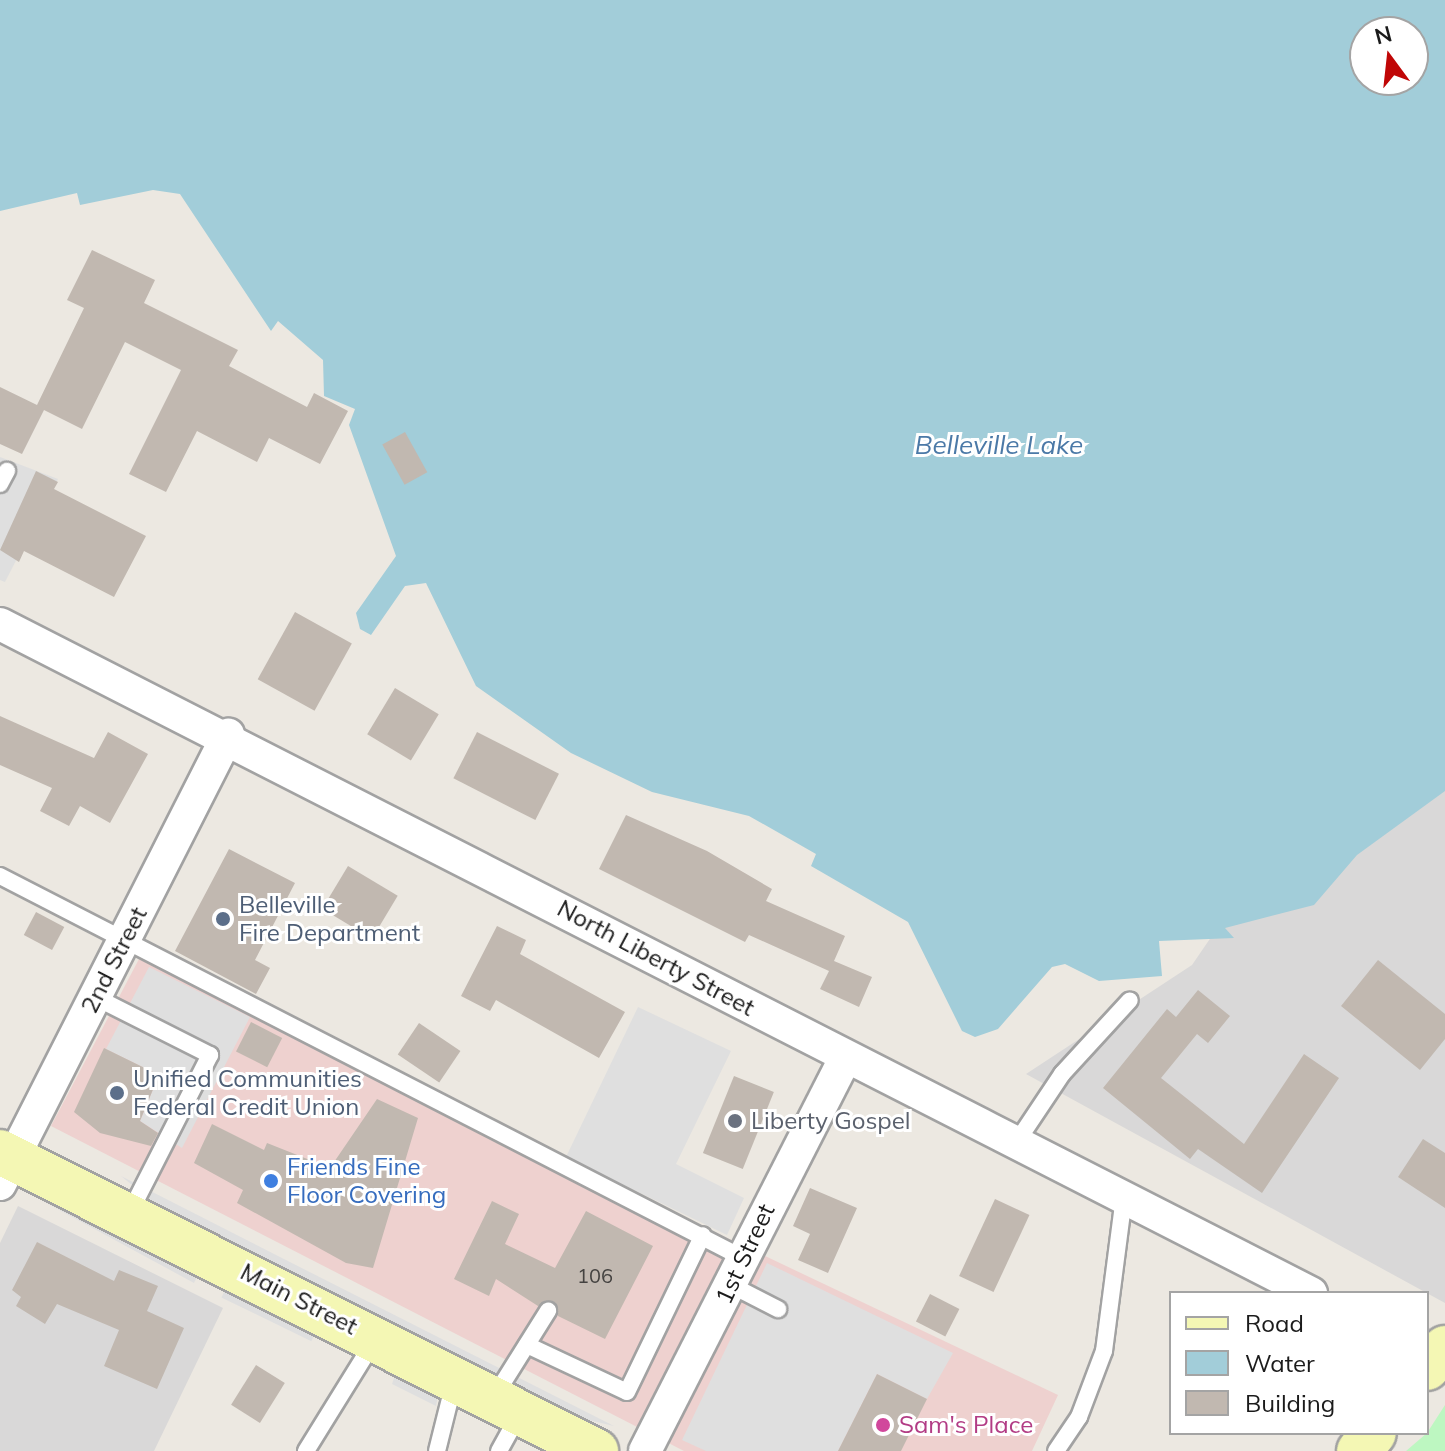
<!DOCTYPE html>
<style>
body{margin:0}
#map{position:relative;width:1445px;height:1451px;overflow:hidden;background:#ece8e1;font-family:Mulish,sans-serif}
div>[style]{position:absolute}
.residential>*{inset:0;background:#d9d8d8}
.commercial>*{inset:0;background:#eed1cf}
.park>*{inset:0;background:#bdf7c1}
.parking>*{inset:0;background:#dfdfdf;transform-origin:0 0}
.water>*{inset:0;background:#a2cdd9}
.building>*{inset:0;background:#c1b8b0;transform-origin:0 0}
.roads{filter:drop-shadow(2px 0 #a2a2a2) drop-shadow(-2px 0 #a2a2a2) drop-shadow(0 2px #a2a2a2) drop-shadow(0 -2px #a2a2a2)}
.lane>*{height:16px;margin:-8px;padding:0 8px;transform-origin:8px;border-radius:8px;background:#fff}
.street>*{height:32px;margin:-16px;padding:0 16px;transform-origin:16px;border-radius:16px;background:#fff}
.secondary>*{height:44px;margin:-22px;padding:0 22px;transform-origin:22px;border-radius:22px;background:#f4f7b4}
.dots>*{width:22px;height:22px;translate:-50% -50%;box-sizing:border-box;border:4px solid #fff;border-radius:50%}
span{translate:-50% -50%;white-space:nowrap;text-align:center;line-height:1.15;-webkit-text-stroke:6px #fff;paint-order:stroke}
.number-label{font-size:20px;color:#444240}
.number-label span{-webkit-text-stroke-width:0}
.service-label{font-size:24px;color:#4e5e75}
.left{translate:0 -50%;text-align:left}
.street-label{font-size:24px;color:#1b1b1b}
.worship-label{font-size:24px;color:#5b616d}
.shop-label{font-size:24px;color:#366cbe}
.hotel-label{font-size:24px;color:#b23c85}
.water-label{font-size:26px;color:#4b79a7;font-style:italic}
.legend{position:absolute;left:1169px;top:1291px;width:260px;height:144px;box-sizing:border-box;background:#fff;border:2px solid #a4a4a4;margin:0;padding:10px 14px;list-style:none;font-size:24px;color:#1b1b1b}
.legend li{display:flex;align-items:center;gap:16px;height:40px}
.legend b{width:40px;border:2px solid #a4a4a4}
.north{position:absolute;left:1349px;top:16px;width:80px;height:80px;box-sizing:border-box;background:#fff;border:2px solid #a4a4a4;border-radius:50%;rotate:345deg;font-size:22px;font-weight:700;line-height:32px;text-align:center;color:#1b1b1b}
.north::after{content:'';display:block;margin:auto;width:28px;height:36px;background:#c00606;clip-path:polygon(50% 0,100% 100%,50% 72%,0 100%)}
</style>
<div id="map">
<div class="residential">
<div style="clip-path:polygon(1445px 595px,1445px 1303px,1026px 1074px,1192px 965px)"></div>
<div style="clip-path:polygon(18px 1206px,223px 1308px,154px 1451px,0 1451px,0 1243px)"></div>
</div>
<div class="commercial">
<div style="clip-path:polygon(139px 959px,1058px 1395px,1032px 1451px,684px 1451px,51px 1126px)"></div>
</div>
<div class="park">
<div style="clip-path:polygon(1445px 1405px,1445px 1451px,1406px 1451px,1427px 1433px)"></div>
</div>
<div class="parking">
<div style="clip-path:polygon(0 457px,58px 479px,5px 582px,0 580px)"></div>
<div style="clip-path:polygon(149px 967px,250px 1017px,182px 1148px,140px 1121px,159px 1075px,106px 1049px)"></div>
<div style="clip-path:polygon(638px 1007px,731px 1051px,676px 1164px,744px 1198px,727px 1235px,566px 1157px)"></div>
<div style="clip-path:polygon(121px 1176px,278px 1256px,614px 1426px,550px 1411px,175px 1220px)"></div>
<div style="clip-path:polygon(41px 1200px,77px 1207px,201px 1269px,194px 1283px)"></div>
<div style="clip-path:polygon(767px 1263px,953px 1353px,927px 1399px,877px 1374px,838px 1451px,706px 1451px,682px 1440px)"></div>
<div style="left:228px;top:1284px;width:100px;height:15px;rotate:26deg"></div>
<div style="clip-path:polygon(397px 1369px,439px 1391px,436px 1406px,392px 1384px)"></div>
</div>
<div class="water">
<div style="clip-path:polygon(evenodd,0 0,1445px 0,1445px 791px,1357px 855px,1314px 905px,1225px 928px,1234px 938px,1159px 941px,1162px 976px,1099px 981px,1065px 964px,1052px 967px,998px 1029px,975px 1037px,962px 1031px,908px 922px,811px 866px,816px 854px,749px 816px,652px 792px,571px 753px,476px 686px,426px 583px,405px 586px,371px 635px,360px 629px,356px 613px,396px 556px,349px 425px,355px 409px,324px 396px,323px 360px,278px 321px,271px 331px,180px 194px,153px 190px,80px 205px,77px 193px,0 211px,0 0,1365px 32px,1413px 32px,1413px 80px,1365px 80px,1365px 32px)"></div>
</div>
<div class="building">
<div style="clip-path:polygon(92px 250px,155px 280px,144px 303px,238px 350px,229px 366px,307px 407px,314px 393px,348px 411px,320px 464px,269px 438px,257px 462px,197px 431px,166px 492px,129px 474px,181px 370px,125px 342px,82px 429px,44px 410px,22px 454px,0 444px,0 387px,37px 405px,84px 308px,67px 300px)"></div>
<div style="left:405px;top:432px;width:46px;height:26px;rotate:61deg"></div>
<div style="clip-path:polygon(36px 471px,58px 482px,54px 489px,146px 536px,114px 597px,24px 551px,19px 562px,0 550px)"></div>
<div style="left:295px;top:612px;width:65px;height:77px;rotate:29deg"></div>
<div style="left:395px;top:688px;width:51px;height:54px;rotate:31deg"></div>
<div style="clip-path:polygon(0 716px,94px 758px,108px 732px,148px 754px,110px 823px,80px 806px,69px 826px,40px 811px,52px 788px,0 765px)"></div>
<div style="left:477px;top:732px;width:92px;height:52px;rotate:27deg"></div>
<div style="clip-path:polygon(626px 815px,707px 851px,772px 889px,766px 901px,845px 936px,834px 961px,872px 977px,859px 1007px,820px 989px,829px 971px,749px 935px,745px 942px,599px 869px)"></div>
<div style="clip-path:polygon(229px 849px,295px 883px,255px 960px,270px 968px,256px 994px,175px 951px)"></div>
<div style="left:348px;top:866px;width:58px;height:50px;rotate:31deg"></div>
<div style="left:36px;top:912px;width:32px;height:26px;rotate:28deg"></div>
<div style="clip-path:polygon(497px 926px,526px 940px,520px 954px,625px 1012px,599px 1058px,496px 1000px,490px 1011px,461px 996px)"></div>
<div style="clip-path:polygon(1378px 960px,1445px 1014px,1445px 1039px,1420px 1070px,1341px 1006px)"></div>
<div style="clip-path:polygon(1198px 990px,1230px 1016px,1208px 1043px,1197px 1034px,1161px 1078px,1244px 1144px,1304px 1054px,1339px 1078px,1262px 1193px,1198px 1149px,1190px 1159px,1103px 1088px,1167px 1009px,1176px 1017px)"></div>
<div style="left:251px;top:1022px;width:35px;height:33px;rotate:27deg"></div>
<div style="left:419px;top:1023px;width:50px;height:38px;rotate:34deg"></div>
<div style="clip-path:polygon(104px 1048px,159px 1075px,140px 1121px,158px 1133px,151px 1146px,100px 1133px,74px 1112px)"></div>
<div style="left:734px;top:1076px;width:43px;height:83px;rotate:22deg"></div>
<div style="clip-path:polygon(377px 1099px,418px 1118px,373px 1268px,346px 1263px,237px 1203px,243px 1190px,194px 1163px,212px 1124px,264px 1150px,267px 1143px,330px 1168px)"></div>
<div style="clip-path:polygon(1423px 1139px,1445px 1153px,1445px 1208px,1398px 1177px)"></div>
<div style="clip-path:polygon(810px 1188px,857px 1208px,828px 1273px,798px 1260px,810px 1234px,793px 1226px)"></div>
<div style="left:995px;top:1199px;width:38px;height:85px;rotate:25deg"></div>
<div style="clip-path:polygon(492px 1201px,519px 1214px,505px 1244px,555px 1268px,586px 1211px,653px 1246px,605px 1339px,558px 1316px,553px 1301px,538px 1306px,496px 1279px,489px 1296px,454px 1279px)"></div>
<div style="clip-path:polygon(37px 1242px,114px 1281px,119px 1270px,158px 1286px,147px 1311px,184px 1328px,157px 1389px,104px 1366px,119px 1330px,57px 1304px,45px 1324px,16px 1306px,21px 1297px,12px 1290px)"></div>
<div style="left:930px;top:1294px;width:33px;height:31px;rotate:27deg"></div>
<div style="left:256px;top:1365px;width:34px;height:47px;rotate:32deg"></div>
<div style="clip-path:polygon(877px 1374px,927px 1399px,901px 1451px,838px 1451px)"></div>
</div>
<div class="roads">
<div class="lane">
<div style="left:0;top:484px;width:15px;rotate:-62deg"></div>
<div style="left:0;top:876px;width:835px;rotate:27.21deg"></div>
<div style="left:95px;top:997px;width:129px;rotate:26.8deg"></div>
<div style="left:210px;top:1055px;width:178px;rotate:117deg"></div>
<div style="left:1016px;top:1143px;width:83px;rotate:-56.3deg"></div>
<div style="left:1062px;top:1074px;width:100px;rotate:-47.4deg"></div>
<div style="left:731px;top:1285px;width:53px;rotate:27.1deg"></div>
<div style="left:527px;top:1345px;width:110px;rotate:25.2deg"></div>
<div style="left:627px;top:1392px;width:174px;rotate:-64.2deg"></div>
<div style="left:494px;top:1397px;width:102px;rotate:-57.9deg"></div>
<div style="left:306px;top:1451px;width:127px;rotate:-58.2deg"></div>
<div style="left:437px;top:1451px;width:70px;rotate:-76deg"></div>
<div style="left:499px;top:1451px;width:43px;rotate:-61.1deg"></div>
<div style="left:1056px;top:1451px;width:41px;rotate:-55.9deg"></div>
<div style="left:1079px;top:1417px;width:71px;rotate:-69.3deg"></div>
<div style="left:1104px;top:1351px;width:154px;rotate:-82.6deg"></div>
</div>
<div class="street">
<div style="left:0;top:624px;width:1472px;rotate:27.04deg"></div>
<div style="left:0;top:1184px;width:504px;rotate:-63.08deg"></div>
<div style="left:645px;top:1451px;width:442px;rotate:-63deg"></div>
</div>
<div class="secondary">
<div style="left:0;top:1152px;width:667px;rotate:26.64deg"></div>
<div style="left:1427px;top:1368px;width:27px;rotate:-48deg"></div>
<div style="left:1359px;top:1451px;width:23px;rotate:-50deg"></div>
</div>
</div>
<div class="dots">
<div style="left:223px;top:919px;background:#5c6f8a"></div>
<div style="left:117px;top:1093px;background:#5c6f8a"></div>
<div style="left:735px;top:1121px;background:#6b7280"></div>
<div style="left:271px;top:1181px;background:#3f7fe0"></div>
<div style="left:883px;top:1425px;background:#d1479c"></div>
</div>
<div class="number-label">
<span style="left:595px;top:1275px">106</span>
</div>
<div class="service-label">
<span class="left" style="left:239px;top:919px">Belleville<br>Fire Department</span>
<span class="left" style="left:133px;top:1093px">Unified Communities<br>Federal Credit Union</span>
</div>
<div class="street-label">
<span style="left:656px;top:958px;rotate:28deg">North Liberty Street</span>
<span style="left:114px;top:960px;rotate:-63deg">2nd Street</span>
<span style="left:745px;top:1254px;rotate:-65deg">1st Street</span>
<span style="left:299px;top:1299px;rotate:27deg">Main Street</span>
</div>
<div class="worship-label">
<span class="left" style="left:751px;top:1121px">Liberty Gospel</span>
</div>
<div class="shop-label">
<span class="left" style="left:287px;top:1181px">Friends Fine<br>Floor Covering</span>
</div>
<div class="hotel-label">
<span class="left" style="left:899px;top:1425px">Sam's Place</span>
</div>
<div class="water-label">
<span style="left:999px;top:445px">Belleville Lake</span>
</div>
<ul class="legend">
<li><b style="height:10px;background:#f4f7b4"></b>Road</li>
<li><b style="height:22px;background:#a2cdd9"></b>Water</li>
<li><b style="height:22px;background:#c1b8b0"></b>Building</li>
</ul>
<div class="north">N</div>
</div>
